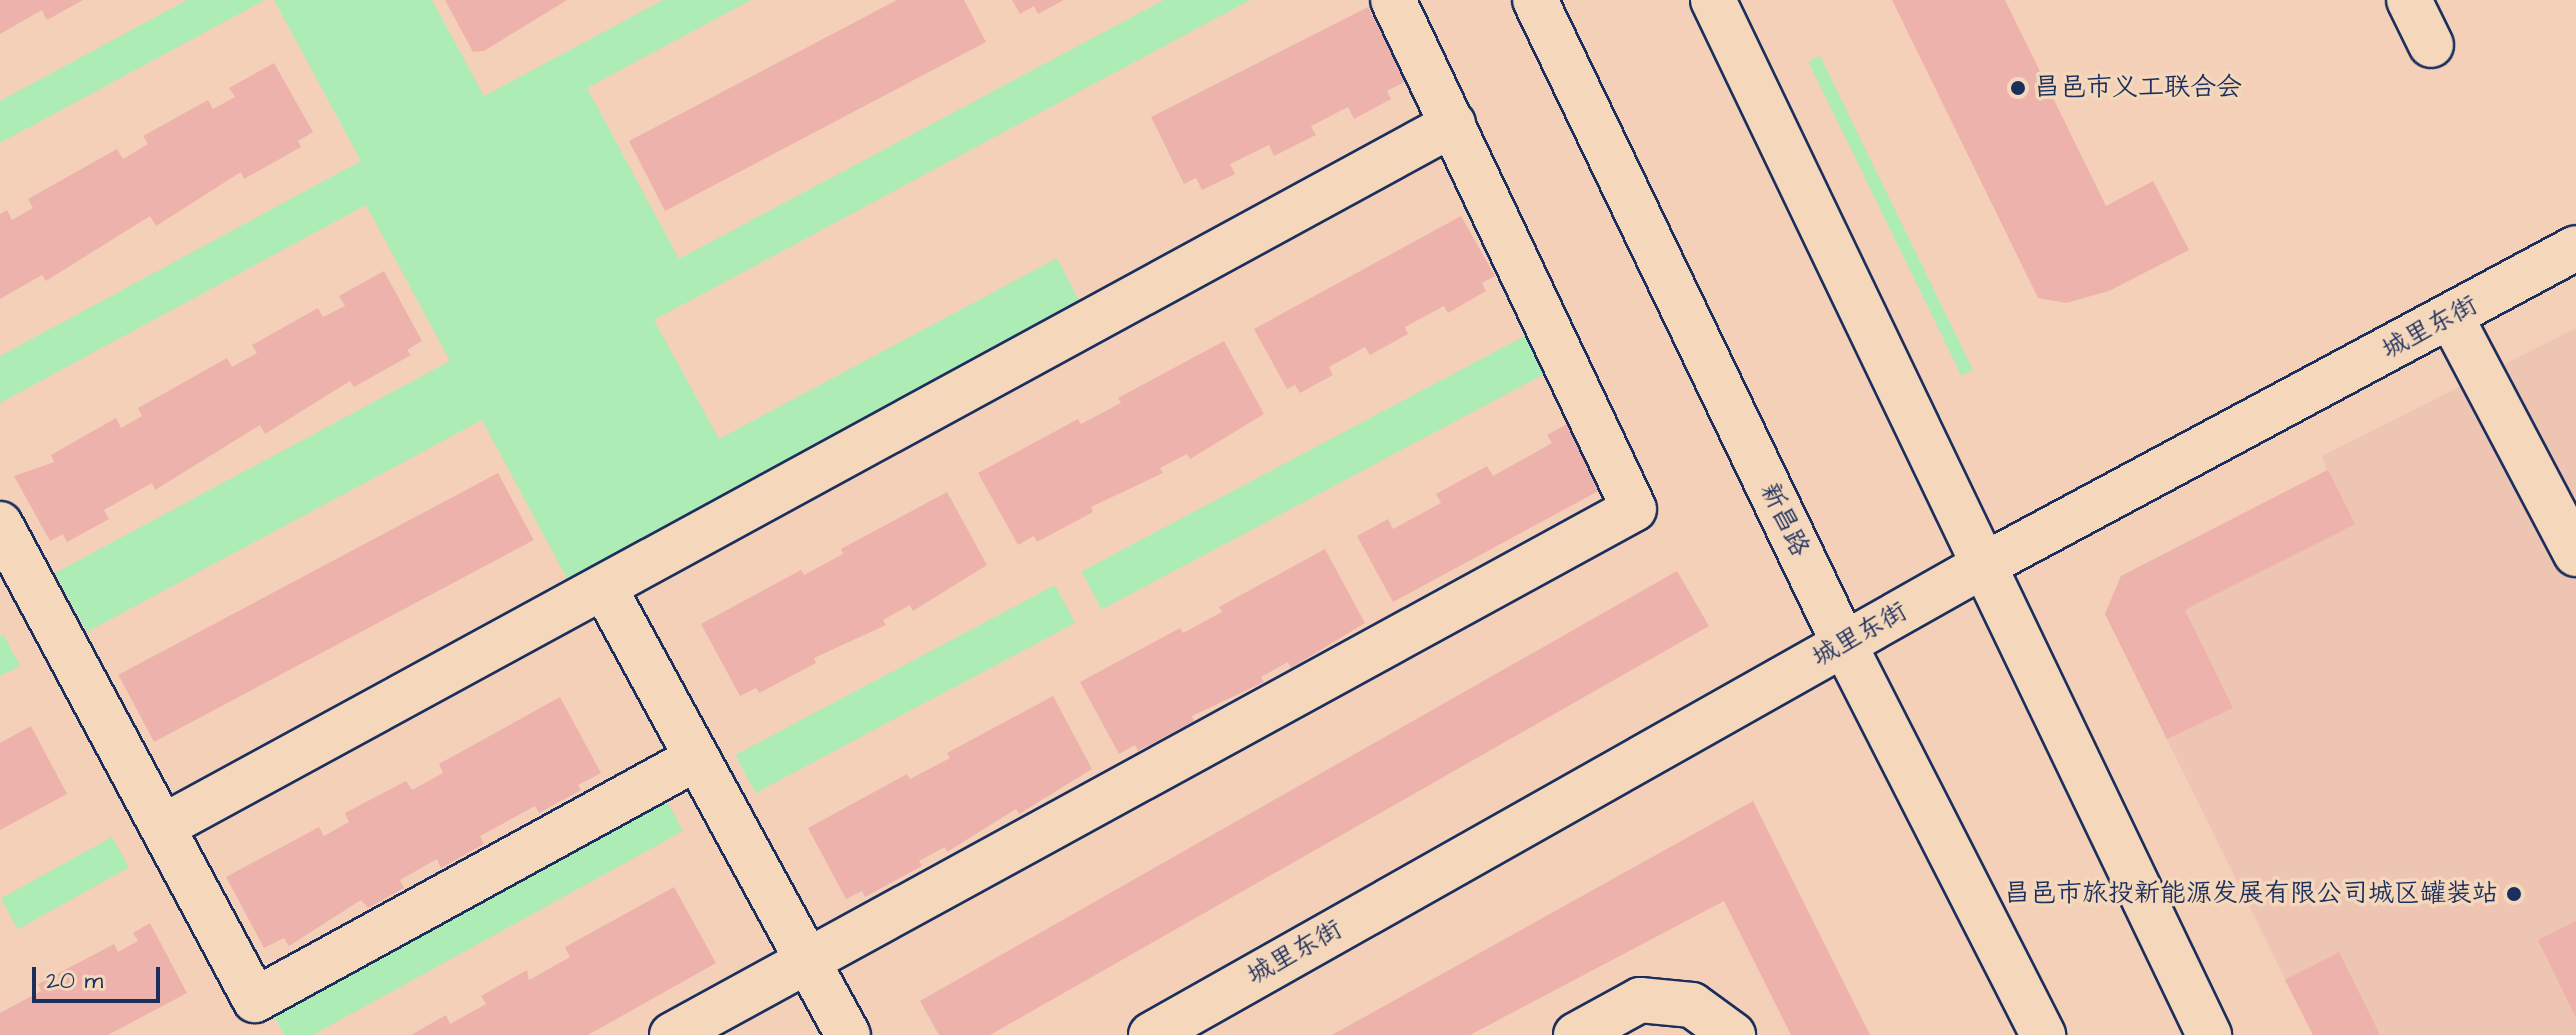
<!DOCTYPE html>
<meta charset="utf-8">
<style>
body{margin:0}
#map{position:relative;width:2576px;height:1035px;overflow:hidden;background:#f4d0b8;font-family:"Architects Daughter","LXGW WenKai TC",sans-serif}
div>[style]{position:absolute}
.built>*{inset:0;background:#eec4b3}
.green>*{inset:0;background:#adecb4;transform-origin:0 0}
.building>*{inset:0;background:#eeb2ad;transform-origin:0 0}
.roads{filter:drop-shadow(2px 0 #1b2f5e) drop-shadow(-2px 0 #1b2f5e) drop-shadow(0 2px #1b2f5e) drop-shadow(0 -2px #1b2f5e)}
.minor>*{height:44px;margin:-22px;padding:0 22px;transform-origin:22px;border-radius:22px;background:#f5d7bb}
.major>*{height:44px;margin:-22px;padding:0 22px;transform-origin:22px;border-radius:22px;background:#f5d7bb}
.dots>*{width:22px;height:22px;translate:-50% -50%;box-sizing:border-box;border:4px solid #f5d7bb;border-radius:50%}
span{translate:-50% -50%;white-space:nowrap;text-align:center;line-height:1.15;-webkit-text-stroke:7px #f5d7bb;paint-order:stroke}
.poi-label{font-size:26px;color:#1b2f5e}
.left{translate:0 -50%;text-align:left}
.right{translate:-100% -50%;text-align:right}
.street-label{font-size:26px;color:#1b2f5e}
.scale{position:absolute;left:32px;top:967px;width:128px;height:36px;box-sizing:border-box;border:4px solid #1b2f5e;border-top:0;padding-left:10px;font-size:24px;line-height:28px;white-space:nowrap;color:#1b2f5e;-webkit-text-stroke:6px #f5d7bb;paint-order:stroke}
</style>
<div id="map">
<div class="built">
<div style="clip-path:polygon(2576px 328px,2576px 1035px,2313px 1035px,2105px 614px,2121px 576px,2327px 470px,2322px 456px)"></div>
</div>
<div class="green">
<div style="clip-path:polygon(187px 0,265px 0,0 143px,0 101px)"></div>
<div style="clip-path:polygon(274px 0,432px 0,484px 96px,663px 0,751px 0,587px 88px,679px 259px,1164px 0,1250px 0,654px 320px,719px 439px,1057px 258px,1084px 310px,571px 586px,482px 420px,87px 632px,55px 573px,450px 361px,366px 205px,0 403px,0 356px,361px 161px)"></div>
<div style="left:1820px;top:56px;width:349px;height:13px;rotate:64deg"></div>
<div style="left:1530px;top:333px;width:43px;height:508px;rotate:62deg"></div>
<div style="left:1055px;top:585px;width:43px;height:362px;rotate:62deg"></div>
<div style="clip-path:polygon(3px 634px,20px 666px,0 676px,0 636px)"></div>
<div style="clip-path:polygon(665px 797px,683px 831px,313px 1035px,284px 1035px,273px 1014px)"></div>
<div style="left:112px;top:837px;width:35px;height:127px;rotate:61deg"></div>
</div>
<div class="building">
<div style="clip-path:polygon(0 0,83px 0,47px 20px,42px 10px,0 34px)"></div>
<div style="clip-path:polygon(445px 0,567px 0,484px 51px,473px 52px)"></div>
<div style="clip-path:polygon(897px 0,964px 0,986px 42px,665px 211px,629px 141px)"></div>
<div style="clip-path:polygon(1012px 0,1064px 0,1038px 14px,1034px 6px,1020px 14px)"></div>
<div style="clip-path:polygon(1892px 0,2005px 0,2106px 206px,2153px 181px,2189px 250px,2109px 291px,2066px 303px,2038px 298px)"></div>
<div style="clip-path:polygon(1368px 7px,1406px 81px,1387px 91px,1391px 99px,1354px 119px,1348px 107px,1311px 126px,1316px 135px,1274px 156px,1269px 145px,1230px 164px,1235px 174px,1202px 190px,1196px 178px,1184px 184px,1151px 117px)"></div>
<div style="clip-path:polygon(274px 63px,313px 132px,298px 141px,301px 147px,244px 179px,241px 172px,156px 226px,150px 216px,46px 281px,42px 275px,0 299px,0 214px,7px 210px,12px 220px,33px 208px,28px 199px,117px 149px,123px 159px,148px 144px,143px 136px,208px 100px,213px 109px,235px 97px,229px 88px)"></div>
<div style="clip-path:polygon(1461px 216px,1495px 276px,1482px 283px,1486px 291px,1448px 313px,1444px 306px,1405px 327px,1408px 334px,1370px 355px,1365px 347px,1329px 367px,1333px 375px,1300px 393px,1295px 385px,1287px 389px,1254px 329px)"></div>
<div style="clip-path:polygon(384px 271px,422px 341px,407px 350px,411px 355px,354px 387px,350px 381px,265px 434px,260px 425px,155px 490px,152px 483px,104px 510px,109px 519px,67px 542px,63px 534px,50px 541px,14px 476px,54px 462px,51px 455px,116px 418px,121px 428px,142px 416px,138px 408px,227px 358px,232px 367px,257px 353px,252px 345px,318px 308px,323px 317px,345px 306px,339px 296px)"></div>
<div style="clip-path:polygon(1224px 341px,1264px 414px,1190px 459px,1187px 454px,1160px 468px,1163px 473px,1091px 507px,1093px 512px,1037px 542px,1034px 536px,1018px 545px,978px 473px,1078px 419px,1081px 424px,1121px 403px,1118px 398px)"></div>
<div style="clip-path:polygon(1569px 423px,1604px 488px,1393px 602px,1357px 536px,1388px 519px,1393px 529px,1441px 503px,1436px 494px,1487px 466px,1493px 476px,1552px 443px,1547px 435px)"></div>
<div style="clip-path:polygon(2328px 470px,2355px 524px,2185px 610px,2233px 708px,2167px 739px,2105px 614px,2121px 576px)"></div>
<div style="left:498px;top:473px;width:76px;height:430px;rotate:62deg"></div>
<div style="clip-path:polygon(947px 492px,987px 565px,913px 611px,910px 605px,883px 620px,886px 625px,814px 658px,816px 663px,759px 693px,756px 688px,740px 696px,701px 624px,801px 570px,804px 575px,843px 554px,841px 549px)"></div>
<div style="clip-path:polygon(1325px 549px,1365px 623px,1291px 668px,1288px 662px,1261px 677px,1264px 682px,1192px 716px,1194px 721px,1138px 751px,1135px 745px,1119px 754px,1080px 682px,1180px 628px,1183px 633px,1222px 612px,1219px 607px)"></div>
<div style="clip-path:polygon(1677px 571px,1709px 626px,990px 1035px,939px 1035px,920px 1001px)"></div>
<div style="clip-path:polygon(1053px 696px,1092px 769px,1019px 814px,1016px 809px,947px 852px,945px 847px,919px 861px,922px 866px,865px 897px,862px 891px,846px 899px,808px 828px,907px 774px,910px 779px,950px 758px,947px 753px)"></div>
<div style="clip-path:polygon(560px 697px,601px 773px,578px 785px,581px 790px,539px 813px,535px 806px,480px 836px,484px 844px,441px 868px,437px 859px,400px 880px,404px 888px,368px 908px,361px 900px,289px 946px,284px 938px,264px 948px,226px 877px,319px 827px,324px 836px,349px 822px,345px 813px,406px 781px,412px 790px,443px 773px,439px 764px)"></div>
<div style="clip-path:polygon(31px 726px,67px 794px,0 830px,0 743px)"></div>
<div style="clip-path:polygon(1753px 801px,1870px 1035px,1791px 1035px,1724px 901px,1470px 1035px,1332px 1035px)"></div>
<div style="clip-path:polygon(674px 887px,716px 963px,588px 1035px,411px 1035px,446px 1015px,450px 1024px,486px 1004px,481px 996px,527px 970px,529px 980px,570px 957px,565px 947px)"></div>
<div style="clip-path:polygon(2576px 921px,2576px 1018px,2538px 940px)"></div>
<div style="clip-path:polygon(150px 923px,187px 993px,108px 1035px,0 1035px,0 1013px,41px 991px,38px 984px,114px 944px,118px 952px,138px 941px,133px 933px)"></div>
<div style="clip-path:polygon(2339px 952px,2380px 1035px,2313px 1035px,2285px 980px)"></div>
</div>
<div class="roads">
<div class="minor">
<div style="left:2409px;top:0;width:50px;rotate:63.9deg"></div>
<div style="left:2451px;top:317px;width:268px;rotate:62.2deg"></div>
<div style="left:0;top:524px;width:540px;rotate:61.82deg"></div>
<div style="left:255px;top:1000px;width:504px;rotate:-28.7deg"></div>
<div style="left:605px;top:589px;width:508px;rotate:61.42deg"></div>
<div style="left:164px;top:826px;width:1468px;rotate:-28.57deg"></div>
<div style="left:672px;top:1035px;width:1096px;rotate:-28.67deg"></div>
<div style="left:1634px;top:509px;width:563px;rotate:-115.34deg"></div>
<div style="left:1151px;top:1035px;width:959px;rotate:-29.43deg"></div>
<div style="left:1986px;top:564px;width:669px;rotate:-28.17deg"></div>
<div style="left:1576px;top:1035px;width:73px;rotate:-28.7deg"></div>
<div style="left:1640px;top:1000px;width:52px;rotate:5.5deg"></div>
<div style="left:1692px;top:1005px;width:51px;rotate:36.2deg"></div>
</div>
<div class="major">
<div style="left:1535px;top:0;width:714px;rotate:64.37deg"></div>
<div style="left:1844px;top:644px;width:439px;rotate:63deg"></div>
<div style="left:1713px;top:0;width:1148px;rotate:64.39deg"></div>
</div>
</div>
<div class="dots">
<div style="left:2018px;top:88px;background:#1b2f5e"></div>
<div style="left:2514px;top:894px;background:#1b2f5e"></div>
</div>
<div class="poi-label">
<span class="left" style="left:2034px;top:88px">昌邑市义工联合会</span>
<span class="right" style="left:2498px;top:894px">昌邑市旅投新能源发展有限公司城区罐装站</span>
</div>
<div class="street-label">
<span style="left:2430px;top:328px;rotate:-28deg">城里东街</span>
<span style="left:1784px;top:520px;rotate:64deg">新昌路</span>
<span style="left:1860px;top:635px;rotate:-29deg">城里东街</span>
<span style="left:1295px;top:953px;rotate:-29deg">城里东街</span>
</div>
<div class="scale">20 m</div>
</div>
